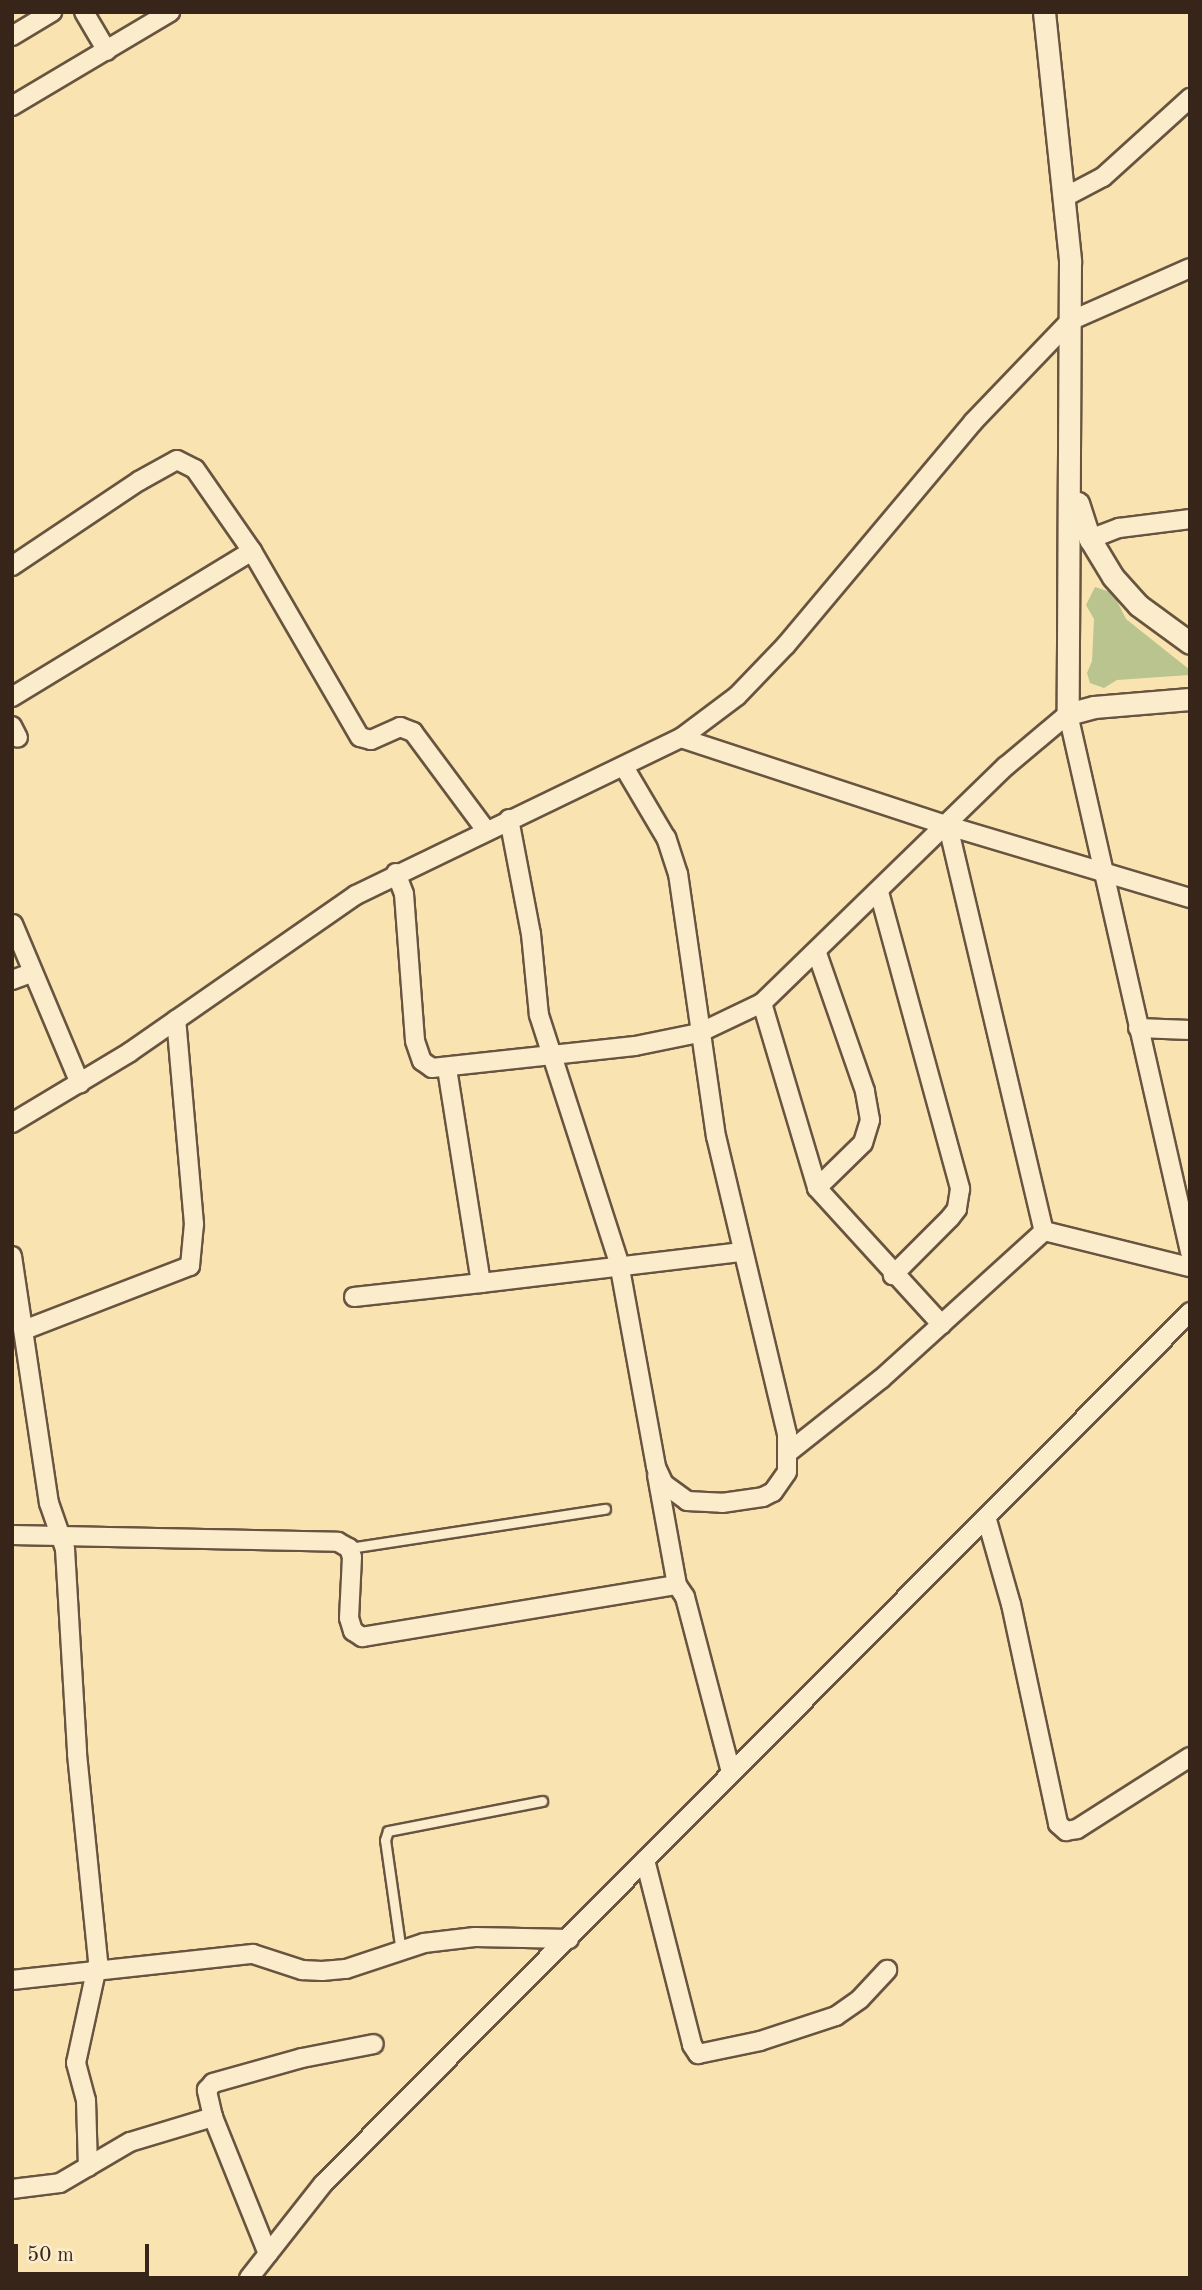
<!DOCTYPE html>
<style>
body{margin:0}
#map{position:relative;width:1202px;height:2290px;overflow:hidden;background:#f9e3b1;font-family:"Old Standard TT",serif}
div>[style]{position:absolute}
.green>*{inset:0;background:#bac48e}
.roads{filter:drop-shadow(2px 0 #685440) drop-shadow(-2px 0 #685440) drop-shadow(0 2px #685440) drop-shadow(0 -2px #685440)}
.service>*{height:9px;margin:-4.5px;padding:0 4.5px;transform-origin:4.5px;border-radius:4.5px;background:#fbedcc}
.minor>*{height:18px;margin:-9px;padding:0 9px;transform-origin:9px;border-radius:9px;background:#fbedcc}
.tertiary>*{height:21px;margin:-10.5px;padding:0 10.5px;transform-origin:10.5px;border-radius:10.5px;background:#fbedcc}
span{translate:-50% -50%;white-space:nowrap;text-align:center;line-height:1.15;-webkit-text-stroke:5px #fbedcc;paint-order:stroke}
.frame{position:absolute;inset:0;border:14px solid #37251a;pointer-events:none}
.scale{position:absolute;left:14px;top:2244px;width:135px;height:32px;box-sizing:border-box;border:4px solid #37251a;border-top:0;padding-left:9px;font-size:21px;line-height:24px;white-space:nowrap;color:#37251a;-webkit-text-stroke:5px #fbedcc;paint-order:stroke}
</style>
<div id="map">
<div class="green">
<div style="clip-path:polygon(1095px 587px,1113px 593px,1126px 619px,1190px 670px,1189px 675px,1117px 680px,1104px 688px,1090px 683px,1087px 673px,1092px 661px,1094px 619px,1086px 605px)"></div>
</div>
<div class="roads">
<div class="service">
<div style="left:349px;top:1548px;width:259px;rotate:-8.7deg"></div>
<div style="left:401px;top:1952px;width:113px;rotate:-98.1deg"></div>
<div style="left:385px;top:1840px;width:9px;rotate:-72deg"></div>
<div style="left:388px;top:1831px;width:157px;rotate:-11deg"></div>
</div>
<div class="minor">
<div style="left:84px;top:12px;width:45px;rotate:59.5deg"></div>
<div style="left:12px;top:36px;width:47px;rotate:-31deg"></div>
<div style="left:12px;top:106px;width:184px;rotate:-30.7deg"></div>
<div style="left:1063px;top:198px;width:45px;rotate:-27.7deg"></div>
<div style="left:1103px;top:177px;width:118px;rotate:-42.2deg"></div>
<div style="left:1090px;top:539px;width:31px;rotate:-21deg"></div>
<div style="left:1119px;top:528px;width:72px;rotate:-7.2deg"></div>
<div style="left:252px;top:551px;width:215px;rotate:59.9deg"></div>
<div style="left:360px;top:737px;width:11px;rotate:15deg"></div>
<div style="left:371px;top:740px;width:32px;rotate:-24deg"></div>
<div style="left:400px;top:727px;width:14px;rotate:21deg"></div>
<div style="left:413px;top:732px;width:121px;rotate:53.4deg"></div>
<div style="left:12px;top:566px;width:153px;rotate:-33.8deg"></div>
<div style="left:139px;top:481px;width:43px;rotate:-28.9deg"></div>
<div style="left:177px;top:460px;width:20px;rotate:27deg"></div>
<div style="left:195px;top:469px;width:100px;rotate:55.2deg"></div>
<div style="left:252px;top:551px;width:281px;rotate:148.7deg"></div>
<div style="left:12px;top:726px;width:13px;rotate:63deg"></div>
<div style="left:681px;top:738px;width:281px;rotate:18.2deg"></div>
<div style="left:509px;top:819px;width:117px;rotate:79.2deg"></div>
<div style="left:531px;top:934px;width:81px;rotate:84.4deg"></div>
<div style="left:539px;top:1015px;width:261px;rotate:72.1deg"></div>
<div style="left:619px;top:1263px;width:207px;rotate:79.7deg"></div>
<div style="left:656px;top:1467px;width:19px;rotate:65deg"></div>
<div style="left:664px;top:1484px;width:29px;rotate:36deg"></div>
<div style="left:687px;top:1501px;width:35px;rotate:3deg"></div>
<div style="left:722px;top:1503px;width:41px;rotate:-8.3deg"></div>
<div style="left:763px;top:1497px;width:11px;rotate:-27deg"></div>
<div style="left:773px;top:1492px;width:24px;rotate:-55deg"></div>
<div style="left:787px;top:1472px;width:38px;rotate:-90deg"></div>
<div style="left:787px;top:1434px;width:305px;rotate:-103.4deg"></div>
<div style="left:716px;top:1137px;width:266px;rotate:-98.2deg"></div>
<div style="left:678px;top:874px;width:38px;rotate:-108deg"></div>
<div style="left:666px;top:838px;width:82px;rotate:-120.6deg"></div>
<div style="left:396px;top:873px;width:22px;rotate:69deg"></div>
<div style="left:404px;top:894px;width:147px;rotate:85.7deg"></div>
<div style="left:415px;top:1041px;width:21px;rotate:71deg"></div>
<div style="left:422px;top:1061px;width:12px;rotate:35deg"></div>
<div style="left:432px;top:1068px;width:204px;rotate:-6.2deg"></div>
<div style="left:635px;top:1046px;width:65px;rotate:-11.5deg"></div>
<div style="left:699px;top:1033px;width:70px;rotate:-25.5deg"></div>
<div style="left:762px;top:1003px;width:340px;rotate:-44.2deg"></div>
<div style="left:1006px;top:766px;width:81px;rotate:-40deg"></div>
<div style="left:1068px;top:714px;width:552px;rotate:77.22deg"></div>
<div style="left:879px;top:892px;width:308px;rotate:74.7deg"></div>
<div style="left:960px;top:1189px;width:20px;rotate:99deg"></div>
<div style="left:957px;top:1209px;width:11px;rotate:128deg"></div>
<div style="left:950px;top:1218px;width:81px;rotate:135deg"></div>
<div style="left:1190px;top:898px;width:252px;rotate:-163.4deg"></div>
<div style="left:948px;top:826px;width:416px;rotate:76.7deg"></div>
<div style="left:1044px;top:1231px;width:150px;rotate:13.9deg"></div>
<div style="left:13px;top:924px;width:173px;rotate:67.2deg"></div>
<div style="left:12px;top:980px;width:20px;rotate:-20deg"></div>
<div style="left:762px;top:1003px;width:193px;rotate:73.4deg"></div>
<div style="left:817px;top:1188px;width:185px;rotate:47.6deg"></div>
<div style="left:1138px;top:1028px;width:52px;rotate:2.2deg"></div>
<div style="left:12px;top:1123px;width:138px;rotate:-31deg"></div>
<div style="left:130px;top:1052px;width:275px;rotate:-34.8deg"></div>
<div style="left:356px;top:895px;width:361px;rotate:-25.8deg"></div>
<div style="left:681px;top:738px;width:70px;rotate:-36.9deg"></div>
<div style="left:737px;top:696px;width:71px;rotate:-46.1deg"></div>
<div style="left:786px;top:645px;width:291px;rotate:-50deg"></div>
<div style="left:973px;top:422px;width:140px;rotate:-46.2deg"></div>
<div style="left:1070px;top:321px;width:131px;rotate:-23.8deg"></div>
<div style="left:817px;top:1188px;width:64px;rotate:-44.4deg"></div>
<div style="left:863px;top:1143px;width:24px;rotate:-73deg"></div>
<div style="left:870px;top:1120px;width:29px;rotate:-100deg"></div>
<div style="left:865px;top:1091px;width:146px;rotate:-109.2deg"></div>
<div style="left:12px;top:1256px;width:250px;rotate:81.5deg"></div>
<div style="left:49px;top:1503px;width:49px;rotate:70.8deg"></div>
<div style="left:65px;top:1549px;width:205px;rotate:86.6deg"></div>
<div style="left:77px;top:1754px;width:209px;rotate:84.2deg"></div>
<div style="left:98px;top:1962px;width:103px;rotate:102.3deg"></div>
<div style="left:76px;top:2063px;width:38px;rotate:75deg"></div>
<div style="left:86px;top:2100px;width:67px;rotate:88.3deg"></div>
<div style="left:481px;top:1283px;width:263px;rotate:-6.8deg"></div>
<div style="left:354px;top:1297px;width:128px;rotate:-6.3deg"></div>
<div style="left:481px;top:1283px;width:218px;rotate:-99deg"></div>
<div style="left:24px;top:1330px;width:178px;rotate:-21.1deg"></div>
<div style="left:190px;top:1266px;width:42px;rotate:-84.6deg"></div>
<div style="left:194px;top:1224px;width:205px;rotate:-95deg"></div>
<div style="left:790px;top:1451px;width:116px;rotate:-38.4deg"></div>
<div style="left:881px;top:1379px;width:220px;rotate:-42.2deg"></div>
<div style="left:657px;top:1475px;width:112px;rotate:79.7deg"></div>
<div style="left:987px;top:1520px;width:87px;rotate:74.1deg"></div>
<div style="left:1011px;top:1604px;width:225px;rotate:77.9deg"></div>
<div style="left:1058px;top:1824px;width:11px;rotate:41deg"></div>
<div style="left:1066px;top:1831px;width:11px;rotate:-10deg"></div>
<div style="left:1077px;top:1829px;width:134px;rotate:-32.5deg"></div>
<div style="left:12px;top:1535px;width:326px;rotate:1.2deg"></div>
<div style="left:338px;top:1542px;width:13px;rotate:29deg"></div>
<div style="left:349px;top:1548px;width:9px;rotate:72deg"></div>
<div style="left:352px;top:1557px;width:61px;rotate:92.8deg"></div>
<div style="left:349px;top:1618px;width:14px;rotate:73deg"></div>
<div style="left:353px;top:1631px;width:11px;rotate:34deg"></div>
<div style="left:362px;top:1637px;width:319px;rotate:-9.4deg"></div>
<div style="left:677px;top:1585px;width:14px;rotate:56deg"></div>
<div style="left:685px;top:1597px;width:181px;rotate:75.3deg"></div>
<div style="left:645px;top:1860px;width:191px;rotate:75.7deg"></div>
<div style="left:692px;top:2045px;width:11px;rotate:56deg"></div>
<div style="left:698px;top:2054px;width:63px;rotate:-11.8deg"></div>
<div style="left:760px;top:2041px;width:80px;rotate:-18.2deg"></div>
<div style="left:836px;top:2016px;width:29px;rotate:-35deg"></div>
<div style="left:860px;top:1999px;width:40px;rotate:-47deg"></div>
<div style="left:12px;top:1980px;width:242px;rotate:-6.2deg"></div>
<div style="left:253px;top:1954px;width:52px;rotate:18.1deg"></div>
<div style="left:302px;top:1970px;width:20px;rotate:3deg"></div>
<div style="left:322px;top:1971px;width:24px;rotate:-5deg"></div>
<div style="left:346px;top:1969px;width:82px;rotate:-18.4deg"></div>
<div style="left:424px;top:1943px;width:51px;rotate:-6.7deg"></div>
<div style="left:475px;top:1937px;width:94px;rotate:1.2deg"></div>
<div style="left:12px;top:2189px;width:48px;rotate:-7.1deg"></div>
<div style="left:60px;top:2183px;width:81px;rotate:-30.4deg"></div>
<div style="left:130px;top:2142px;width:87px;rotate:-16.8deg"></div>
<div style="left:268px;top:2254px;width:148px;rotate:-111.9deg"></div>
<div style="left:213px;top:2117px;width:28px;rotate:-103deg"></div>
<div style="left:207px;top:2090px;width:9px;rotate:-49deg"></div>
<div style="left:213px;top:2083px;width:92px;rotate:-15.7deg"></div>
<div style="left:302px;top:2058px;width:73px;rotate:-11deg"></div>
<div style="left:249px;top:2278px;width:120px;rotate:-51.8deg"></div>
<div style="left:323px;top:2184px;width:1230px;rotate:-45.16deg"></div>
</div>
<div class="tertiary">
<div style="left:1044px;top:12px;width:250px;rotate:84deg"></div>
<div style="left:1070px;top:261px;width:453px;rotate:90.3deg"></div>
<div style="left:1068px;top:714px;width:27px;rotate:-15deg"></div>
<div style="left:1094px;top:707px;width:96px;rotate:-4.8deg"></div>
<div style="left:1078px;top:503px;width:38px;rotate:72deg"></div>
<div style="left:1090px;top:539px;width:44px;rotate:58.8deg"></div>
<div style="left:1113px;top:577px;width:38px;rotate:48deg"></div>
<div style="left:1138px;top:605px;width:64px;rotate:36.2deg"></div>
</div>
</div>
<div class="frame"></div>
<div class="scale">50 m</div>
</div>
